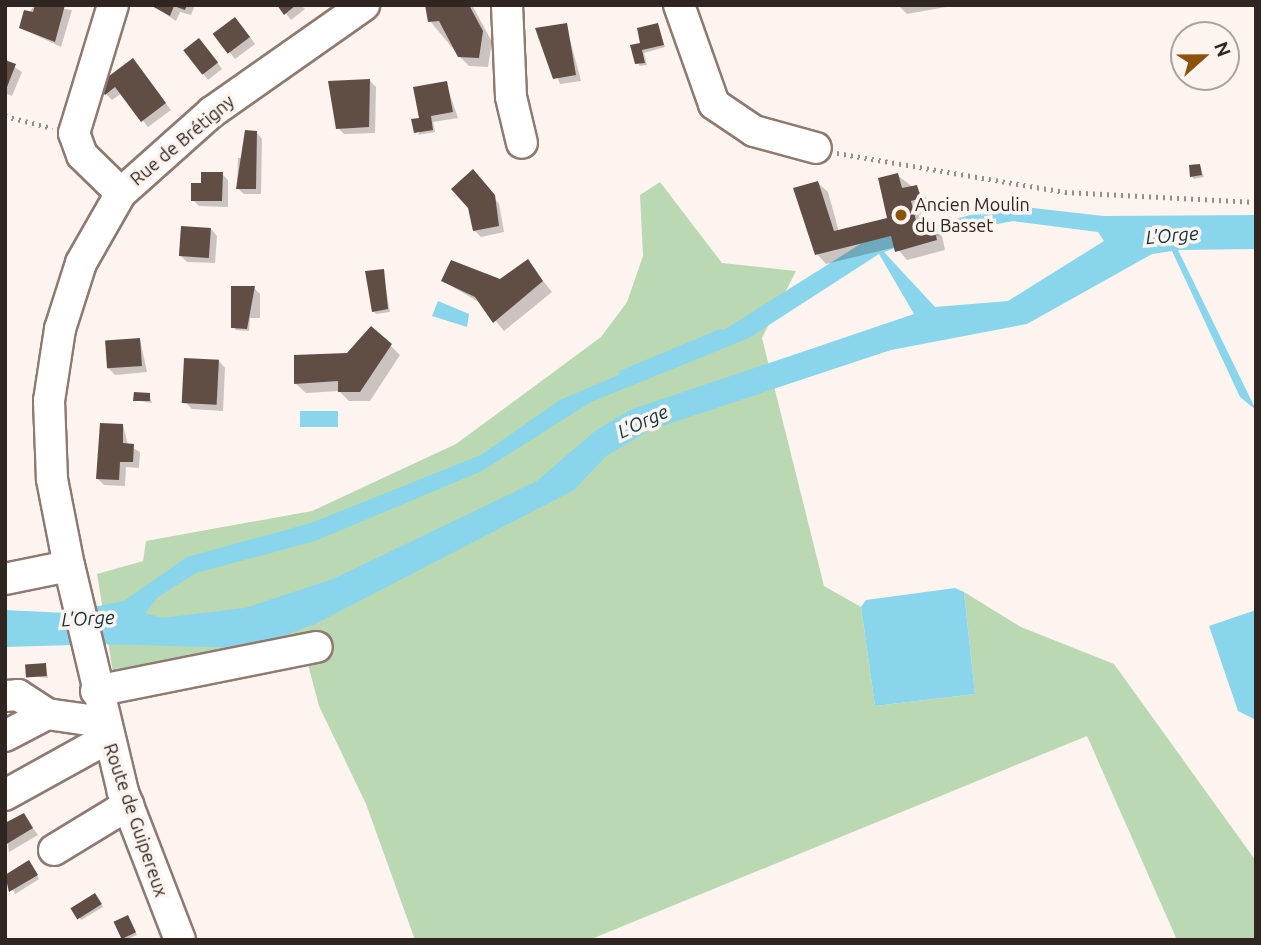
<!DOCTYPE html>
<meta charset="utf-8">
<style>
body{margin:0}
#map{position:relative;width:1261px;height:945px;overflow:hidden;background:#fdf4f0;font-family:Ubuntu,sans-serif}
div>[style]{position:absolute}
.green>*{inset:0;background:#bad8b2}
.water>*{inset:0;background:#88d5ec;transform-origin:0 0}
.shadow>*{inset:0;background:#0003;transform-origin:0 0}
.stream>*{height:7px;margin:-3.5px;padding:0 3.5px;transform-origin:3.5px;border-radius:3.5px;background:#88d5ec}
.building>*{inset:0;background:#604e45;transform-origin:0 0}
.path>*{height:4.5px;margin-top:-2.25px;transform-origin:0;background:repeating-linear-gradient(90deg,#968d89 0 2px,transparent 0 7px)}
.roads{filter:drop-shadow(2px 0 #8e7a70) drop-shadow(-2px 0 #8e7a70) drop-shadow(0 2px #8e7a70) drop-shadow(0 -2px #8e7a70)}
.minor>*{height:30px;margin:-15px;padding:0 15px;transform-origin:15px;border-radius:15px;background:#fff}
.dots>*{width:19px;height:19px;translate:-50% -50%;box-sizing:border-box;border:4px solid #fdf4f0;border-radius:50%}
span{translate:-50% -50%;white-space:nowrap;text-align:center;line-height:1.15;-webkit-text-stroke:7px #fdf4f0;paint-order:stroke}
.street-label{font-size:18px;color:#2f2622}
.poi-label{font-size:18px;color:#2f2622}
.left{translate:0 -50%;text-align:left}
.water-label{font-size:19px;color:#0c323c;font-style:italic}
.frame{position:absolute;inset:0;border:7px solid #2f2622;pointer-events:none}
.north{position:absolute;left:1170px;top:21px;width:70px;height:70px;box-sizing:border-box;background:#fdf4f0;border:2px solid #aba29e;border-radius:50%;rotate:69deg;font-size:19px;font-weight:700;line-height:28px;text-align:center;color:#2f2622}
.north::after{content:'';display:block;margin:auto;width:24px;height:32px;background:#8c520c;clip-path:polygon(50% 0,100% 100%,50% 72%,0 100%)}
</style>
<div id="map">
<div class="green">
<div style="clip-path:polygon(660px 182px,722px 263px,796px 271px,762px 338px,824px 586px,861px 607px,875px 706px,975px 694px,964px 592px,1021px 627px,1114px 664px,1256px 861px,1256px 940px,1177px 940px,1087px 736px,589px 940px,415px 940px,366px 804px,319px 706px,302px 642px,114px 679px,97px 574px,143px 561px,146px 541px,312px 511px,456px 444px,601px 337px,627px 302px,643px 256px,640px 195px)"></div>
</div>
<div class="water">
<div style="clip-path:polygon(evenodd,1008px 205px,1103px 216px,1256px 215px,1256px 249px,1178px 250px,1256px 410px,1240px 397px,1172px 251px,1152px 254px,1027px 324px,891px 350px,650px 430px,606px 456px,574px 490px,315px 624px,250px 648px,101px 644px,93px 607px,124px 601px,187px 557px,311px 523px,481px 455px,560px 400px,724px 330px,862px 243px,891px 236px,895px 248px,884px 252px,935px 307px,1008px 301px,1104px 241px,1098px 232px,1013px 221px,936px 236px,933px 225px,1008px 205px,879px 254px,914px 314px,630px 410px,595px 431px,537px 481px,333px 579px,245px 608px,162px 618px,145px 613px,158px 597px,196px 573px,315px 541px,482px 471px,591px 402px,749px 338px,879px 254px)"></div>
<div style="clip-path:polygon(438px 301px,469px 314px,467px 327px,432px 316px)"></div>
<div style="left:300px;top:411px;width:38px;height:16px"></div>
<div style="clip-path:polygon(955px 588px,964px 592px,975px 694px,875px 706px,861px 607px,866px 600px)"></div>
<div style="clip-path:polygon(5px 610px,66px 613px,73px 645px,5px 647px)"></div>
<div style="clip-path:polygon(1256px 610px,1256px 720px,1238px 711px,1209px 626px)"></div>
</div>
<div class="shadow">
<div style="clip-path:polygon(34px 5px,72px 10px,61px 47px,21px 28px)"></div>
<div style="clip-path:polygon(152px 5px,195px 5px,191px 15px,180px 12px,176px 21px)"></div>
<div style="clip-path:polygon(279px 5px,301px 5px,305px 9px,291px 20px)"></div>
<div style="clip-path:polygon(429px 5px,472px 5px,492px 42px,488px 67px,469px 66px,459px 56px,430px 21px)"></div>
<div style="clip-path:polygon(898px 5px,946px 5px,946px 7px,907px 14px)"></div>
<div style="clip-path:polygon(566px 24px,581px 81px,560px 84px,538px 29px)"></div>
<div style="clip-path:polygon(241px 25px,255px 44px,235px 59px,215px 34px)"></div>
<div style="clip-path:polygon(657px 25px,665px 47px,644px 53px,647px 65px,639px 66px,642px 44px)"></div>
<div style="clip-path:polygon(205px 46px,222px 69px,208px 80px,185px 50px)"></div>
<div style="clip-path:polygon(133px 60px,171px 110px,148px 127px,122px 93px,112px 100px,106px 94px)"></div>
<div style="clip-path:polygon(5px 61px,22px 72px,12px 96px,5px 93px)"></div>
<div style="clip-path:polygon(370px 81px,376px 87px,375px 133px,344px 134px,338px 128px)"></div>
<div style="clip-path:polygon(446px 83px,458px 118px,433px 122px,435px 132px,418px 135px)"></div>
<div style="clip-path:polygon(256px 132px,262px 139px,261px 194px,244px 194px,237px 188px,238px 158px,247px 158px)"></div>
<div style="clip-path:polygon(1200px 166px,1204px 177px,1194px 179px,1191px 176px)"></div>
<div style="clip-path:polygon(222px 174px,228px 180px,228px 207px,199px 206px,193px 200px,203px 184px)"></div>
<div style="clip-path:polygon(897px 175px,926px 197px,930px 208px,920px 210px,924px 228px,932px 226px,942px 236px,945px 250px,907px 260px,896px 247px,826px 264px,817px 254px,818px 183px,828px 192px,839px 232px,889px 219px)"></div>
<div style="clip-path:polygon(479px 178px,499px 204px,504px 232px,481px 237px,474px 230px)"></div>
<div style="clip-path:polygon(211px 229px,217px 236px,215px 263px,187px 262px,181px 256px)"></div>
<div style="clip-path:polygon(528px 262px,552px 292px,504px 331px,482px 304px,443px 281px,498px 283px)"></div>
<div style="clip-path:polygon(383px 271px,390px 312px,376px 314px,373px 311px)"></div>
<div style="clip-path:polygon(254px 288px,260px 294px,260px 318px,250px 318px,249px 331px,235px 330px)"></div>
<div style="clip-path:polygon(140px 340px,147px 372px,115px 375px,108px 368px)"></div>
<div style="clip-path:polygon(390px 345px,400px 355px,370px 401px,349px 401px,339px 391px,306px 393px,296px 384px,348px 355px)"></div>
<div style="clip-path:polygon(219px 361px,225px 368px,223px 411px,192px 409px,186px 403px)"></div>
<div style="clip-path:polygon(149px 395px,152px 403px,134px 400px)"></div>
<div style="clip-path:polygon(123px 425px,128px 445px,140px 452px,139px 468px,126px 467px,125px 486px,104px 485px,97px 478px)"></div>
<div style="clip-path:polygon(45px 665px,48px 678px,28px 676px)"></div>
<div style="clip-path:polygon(23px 815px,38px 835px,9px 852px,5px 825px)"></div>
<div style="left:29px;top:863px;width:19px;height:28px;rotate:58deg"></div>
<div style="clip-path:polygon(97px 897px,103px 907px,81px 920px,73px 908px)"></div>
<div style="clip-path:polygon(128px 917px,137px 935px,125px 940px,123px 938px)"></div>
</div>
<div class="stream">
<div style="left:622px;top:373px;width:107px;rotate:-22.5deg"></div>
</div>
<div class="building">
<div style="clip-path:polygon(35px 5px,65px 5px,55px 42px,19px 28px,24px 10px,33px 12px)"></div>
<div style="clip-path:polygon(150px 5px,187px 5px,185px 10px,174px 6px,170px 16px)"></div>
<div style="clip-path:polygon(277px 5px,296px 5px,284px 15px)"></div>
<div style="clip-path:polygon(425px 5px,469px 5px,483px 31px,479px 58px,458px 57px,439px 21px,428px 22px)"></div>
<div style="left:235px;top:17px;width:25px;height:28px;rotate:53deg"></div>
<div style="clip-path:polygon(567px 23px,576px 75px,553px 79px,535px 28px)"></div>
<div style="clip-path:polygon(658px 23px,664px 45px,642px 50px,645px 63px,635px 64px,630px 45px,640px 43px,637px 28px)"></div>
<div style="left:199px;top:38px;width:31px;height:20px;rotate:52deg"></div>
<div style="clip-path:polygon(133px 58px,166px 103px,141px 122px,115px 87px,105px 95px,97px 85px)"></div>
<div style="clip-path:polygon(5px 60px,16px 64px,5px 92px)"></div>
<div style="clip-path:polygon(370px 79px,369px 127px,336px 129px,328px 81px)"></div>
<div style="clip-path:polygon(447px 81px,453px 112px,431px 116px,433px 130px,414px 133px,411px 119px,419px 118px,413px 87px)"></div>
<div style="clip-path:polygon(245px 130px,257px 131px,256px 189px,236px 189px)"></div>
<div style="clip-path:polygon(1200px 164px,1202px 175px,1190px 177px,1189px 165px)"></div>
<div style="clip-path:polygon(473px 169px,495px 195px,499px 226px,473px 231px,468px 208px,451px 189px)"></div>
<div style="clip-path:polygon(201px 172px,223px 172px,222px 201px,191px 201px,191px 183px,201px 183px)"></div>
<div style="clip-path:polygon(898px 173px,902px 188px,917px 185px,921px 198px,911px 201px,918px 228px,933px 225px,937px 240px,895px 252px,891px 236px,815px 255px,793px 188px,818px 181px,834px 231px,887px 218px,878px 178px)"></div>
<div style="left:181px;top:226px;width:30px;height:30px;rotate:4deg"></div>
<div style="clip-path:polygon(528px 259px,543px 281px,493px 323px,475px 297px,441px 281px,451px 260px,500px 279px)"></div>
<div style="clip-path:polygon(384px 269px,388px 309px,372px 312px,365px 271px)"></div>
<div style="clip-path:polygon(231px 286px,255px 286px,247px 329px,231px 328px)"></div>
<div style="clip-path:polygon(371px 326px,392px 344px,360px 392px,338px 392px,338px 381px,294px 384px,294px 355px,347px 353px)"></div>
<div style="left:140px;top:338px;width:28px;height:35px;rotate:86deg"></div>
<div style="left:184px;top:358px;width:35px;height:45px;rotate:3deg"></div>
<div style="clip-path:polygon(134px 392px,150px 393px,150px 401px,133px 401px)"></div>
<div style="clip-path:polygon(100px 423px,123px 424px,123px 443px,134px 444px,133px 462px,120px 462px,119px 480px,96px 479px)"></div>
<div style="left:46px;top:663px;width:13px;height:21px;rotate:86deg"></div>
<div style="clip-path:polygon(24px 813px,33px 828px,5px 845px,5px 823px)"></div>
<div style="clip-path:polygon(29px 860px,38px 875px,9px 892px,5px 875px)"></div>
<div style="left:95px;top:893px;width:13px;height:29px;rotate:58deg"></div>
<div style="left:128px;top:915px;width:19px;height:16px;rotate:65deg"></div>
</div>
<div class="path">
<div style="left:5px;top:116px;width:49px;rotate:14.3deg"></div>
<div style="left:837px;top:153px;width:231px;rotate:9.7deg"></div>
<div style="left:1065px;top:192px;width:191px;rotate:3deg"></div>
</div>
<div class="roads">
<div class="minor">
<div style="left:113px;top:5px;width:134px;rotate:106.9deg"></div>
<div style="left:74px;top:133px;width:23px;rotate:70deg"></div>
<div style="left:82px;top:155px;width:54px;rotate:44.3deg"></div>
<div style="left:507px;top:5px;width:92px;rotate:87.5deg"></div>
<div style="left:511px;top:97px;width:47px;rotate:76.6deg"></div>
<div style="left:679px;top:5px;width:105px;rotate:70.5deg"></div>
<div style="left:714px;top:104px;width:48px;rotate:34deg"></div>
<div style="left:754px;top:131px;width:64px;rotate:15.3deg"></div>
<div style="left:5px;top:579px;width:65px;rotate:-11.5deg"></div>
<div style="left:96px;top:691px;width:225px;rotate:-11.3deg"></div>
<div style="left:5px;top:696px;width:13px;rotate:-4deg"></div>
<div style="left:18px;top:695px;width:35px;rotate:33deg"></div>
<div style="left:5px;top:736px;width:47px;rotate:-27.6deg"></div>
<div style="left:47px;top:714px;width:57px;rotate:8.1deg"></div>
<div style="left:5px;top:795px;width:118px;rotate:-29deg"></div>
<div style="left:54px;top:850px;width:87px;rotate:-31.3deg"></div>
<div style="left:180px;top:940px;width:159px;rotate:-111.1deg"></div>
<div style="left:123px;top:792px;width:232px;rotate:-103.4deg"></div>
<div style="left:69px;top:566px;width:89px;rotate:-101.1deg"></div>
<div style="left:52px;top:479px;width:78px;rotate:-92.2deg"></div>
<div style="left:49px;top:401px;width:73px;rotate:-81.3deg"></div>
<div style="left:60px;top:329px;width:69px;rotate:-72.3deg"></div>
<div style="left:81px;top:263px;width:81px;rotate:-60.3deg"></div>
<div style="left:121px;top:193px;width:122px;rotate:-41.7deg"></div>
<div style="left:212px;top:112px;width:186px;rotate:-35.1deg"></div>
</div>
</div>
<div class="dots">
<div style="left:901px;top:215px;background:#8c520c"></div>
</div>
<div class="street-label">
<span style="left:182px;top:140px;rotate:-40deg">Rue de Brétigny</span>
<span style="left:136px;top:820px;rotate:71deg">Route de Guipereux</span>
</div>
<div class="poi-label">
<span class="left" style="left:915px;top:215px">Ancien Moulin<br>du Basset</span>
</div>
<div class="water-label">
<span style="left:1172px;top:236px;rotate:-5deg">L'Orge</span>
<span style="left:643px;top:422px;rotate:-25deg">L'Orge</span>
<span style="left:88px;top:619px;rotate:-3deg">L'Orge</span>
</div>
<div class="frame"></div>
<div class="north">N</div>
</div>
